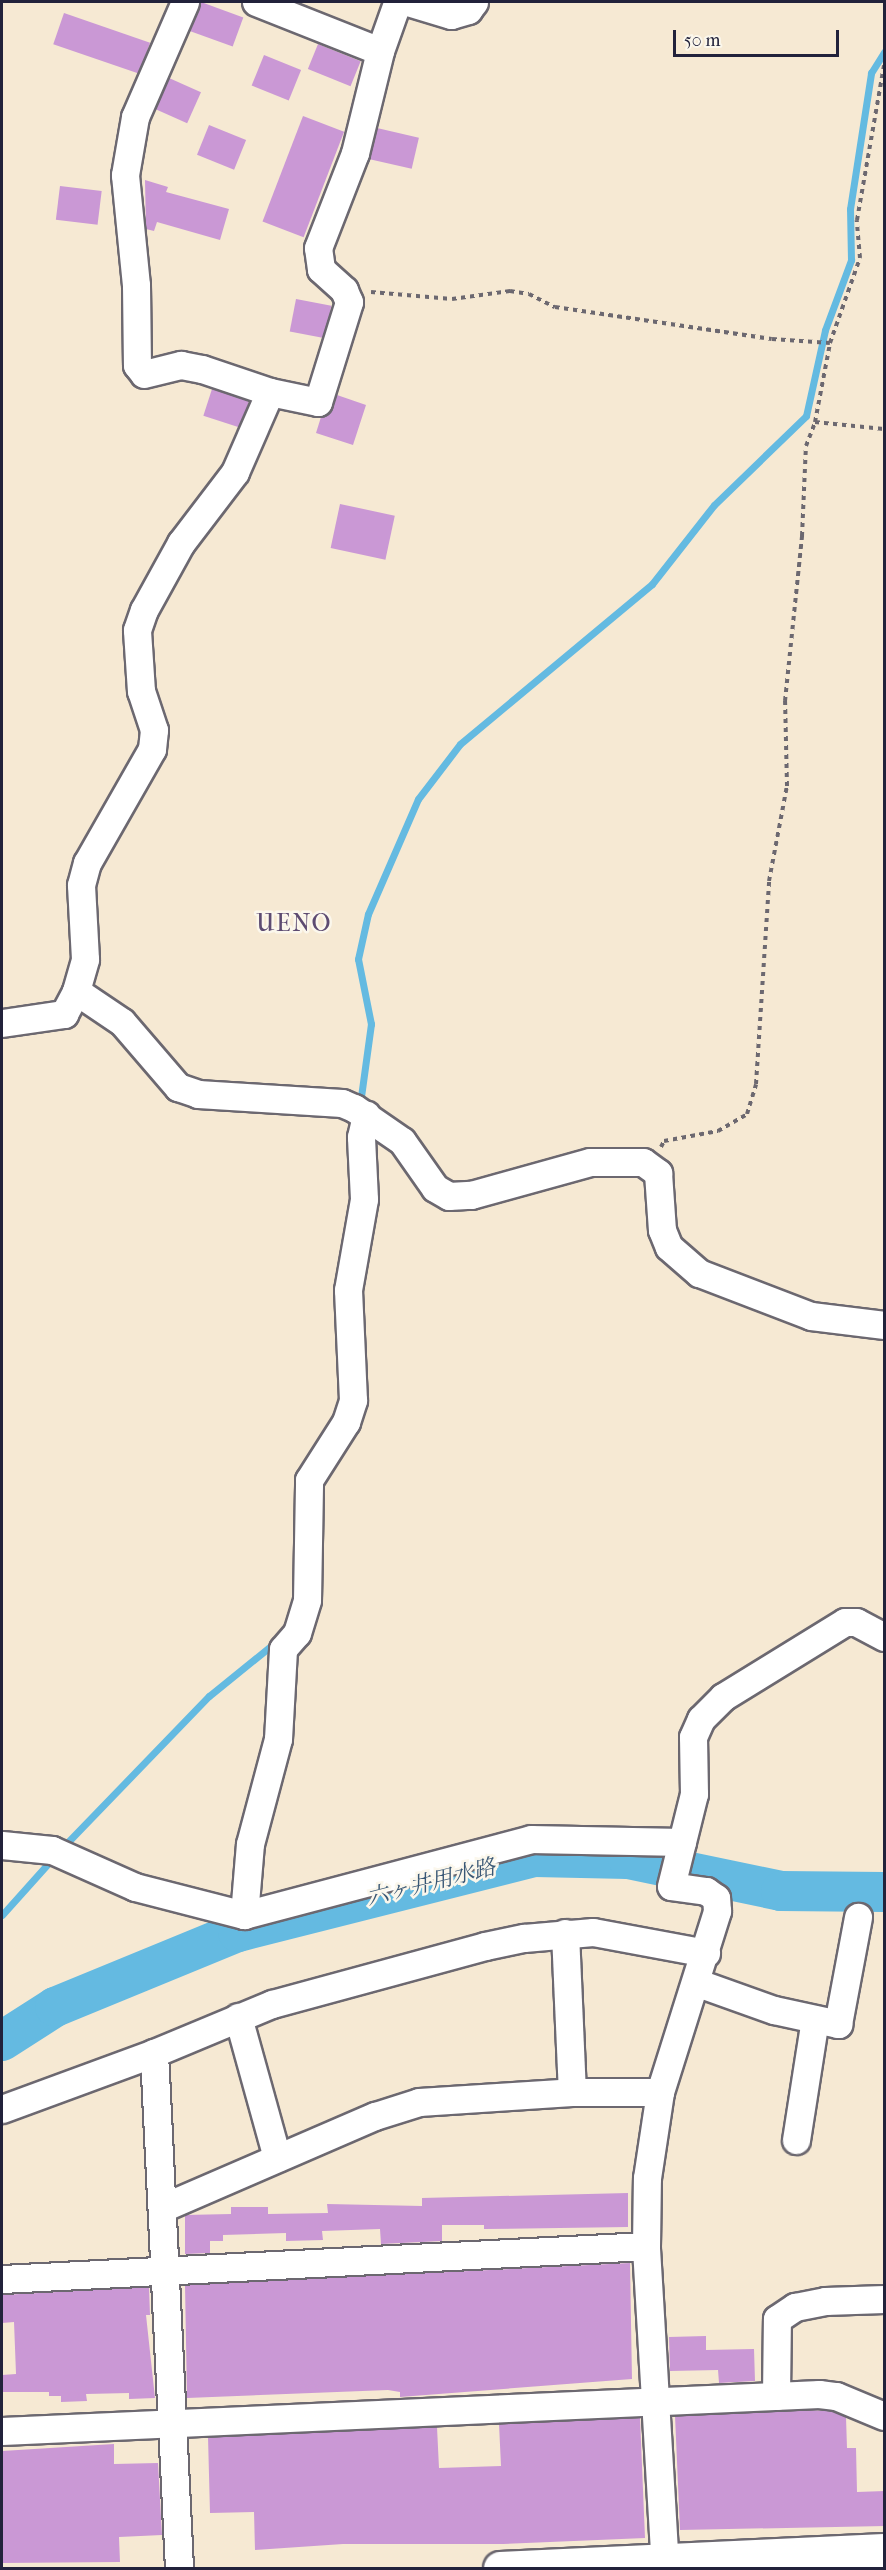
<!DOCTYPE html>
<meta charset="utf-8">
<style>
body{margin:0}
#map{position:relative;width:886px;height:2570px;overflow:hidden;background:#f6e9d3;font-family:"IM FELL French Canon","Noto Serif JP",serif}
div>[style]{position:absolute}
.stream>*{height:7px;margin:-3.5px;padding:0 3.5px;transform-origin:3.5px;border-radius:3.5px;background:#64bae1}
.river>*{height:40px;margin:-20px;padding:0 20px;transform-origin:20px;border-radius:20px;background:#64bae1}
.building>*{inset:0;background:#ca98d5;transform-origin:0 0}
.path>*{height:4px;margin-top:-2px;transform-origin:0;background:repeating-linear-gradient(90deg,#6c6870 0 4.5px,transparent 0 9px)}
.roads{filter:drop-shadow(2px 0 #6c6870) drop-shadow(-2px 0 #6c6870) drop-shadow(0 2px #6c6870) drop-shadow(0 -2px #6c6870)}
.minor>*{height:27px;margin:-13.5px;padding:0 13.5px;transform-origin:13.5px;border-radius:13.5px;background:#fff}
.major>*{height:33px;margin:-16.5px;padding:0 16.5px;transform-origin:16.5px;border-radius:16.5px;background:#fff}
span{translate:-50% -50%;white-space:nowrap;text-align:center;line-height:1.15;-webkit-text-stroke:5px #fbf7ec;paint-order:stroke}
.water-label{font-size:22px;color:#395775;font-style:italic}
.quarter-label{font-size:24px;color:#5d4b71;letter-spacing:1.5px}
.frame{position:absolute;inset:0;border:3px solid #22223b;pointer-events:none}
.scale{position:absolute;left:673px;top:30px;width:166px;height:27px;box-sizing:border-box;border:3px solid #22223b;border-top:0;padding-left:8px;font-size:18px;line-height:21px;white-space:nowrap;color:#22223b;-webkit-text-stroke:4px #fbf7ec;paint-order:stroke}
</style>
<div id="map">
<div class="stream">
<div style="left:360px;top:1104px;width:81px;rotate:-82.2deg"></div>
<div style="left:371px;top:1024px;width:66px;rotate:-101.3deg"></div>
<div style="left:358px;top:959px;width:46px;rotate:-77.5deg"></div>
<div style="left:368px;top:914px;width:125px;rotate:-66.5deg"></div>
<div style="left:418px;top:799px;width:69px;rotate:-52.6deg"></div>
<div style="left:460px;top:744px;width:250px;rotate:-39.8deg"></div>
<div style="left:652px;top:584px;width:100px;rotate:-51.9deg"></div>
<div style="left:714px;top:505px;width:128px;rotate:-44.1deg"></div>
<div style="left:806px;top:416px;width:88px;rotate:-77.5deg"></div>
<div style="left:825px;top:330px;width:75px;rotate:-69.6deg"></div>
<div style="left:851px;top:260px;width:51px;rotate:-91.1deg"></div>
<div style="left:850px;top:209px;width:138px;rotate:-81.2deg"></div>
<div style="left:871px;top:73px;width:25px;rotate:-58deg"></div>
<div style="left:63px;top:1847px;width:210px;rotate:-46deg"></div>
<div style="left:209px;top:1696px;width:87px;rotate:-39deg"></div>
<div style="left:2px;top:1915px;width:76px;rotate:-48.2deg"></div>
</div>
<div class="river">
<div style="left:2px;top:2041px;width:63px;rotate:-32.7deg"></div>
<div style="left:55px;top:2007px;width:198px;rotate:-22.3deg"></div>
<div style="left:238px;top:1932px;width:306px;rotate:-14.2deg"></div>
<div style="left:535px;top:1857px;width:93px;rotate:1.2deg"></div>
<div style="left:628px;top:1859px;width:156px;rotate:11.8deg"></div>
<div style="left:781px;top:1891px;width:103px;rotate:0.6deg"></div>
</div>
<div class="building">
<div style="left:201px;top:2px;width:45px;height:31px;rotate:20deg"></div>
<div style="left:64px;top:13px;width:91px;height:33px;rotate:19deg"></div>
<div style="left:318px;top:44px;width:46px;height:27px;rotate:22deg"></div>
<div style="left:264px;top:55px;width:40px;height:33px;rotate:22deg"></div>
<div style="left:169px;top:78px;width:35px;height:34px;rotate:24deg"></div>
<div style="left:303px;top:116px;width:44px;height:113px;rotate:21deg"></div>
<div style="left:209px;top:125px;width:40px;height:32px;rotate:22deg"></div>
<div style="left:377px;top:128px;width:43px;height:32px;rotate:13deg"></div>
<div style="clip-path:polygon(145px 180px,168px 187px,166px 192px,229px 209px,220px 240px,157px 222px,154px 231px,146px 229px)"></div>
<div style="left:60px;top:186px;width:42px;height:34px;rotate:7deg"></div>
<div style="left:296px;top:299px;width:36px;height:33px;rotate:11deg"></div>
<div style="left:212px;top:389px;width:39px;height:28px;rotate:18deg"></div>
<div style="clip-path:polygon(337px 395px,366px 405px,353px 445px,316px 433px,321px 417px,329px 413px)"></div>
<div style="left:340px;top:504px;width:56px;height:45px;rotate:12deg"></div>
<div style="clip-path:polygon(628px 2193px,628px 2227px,484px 2229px,484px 2225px,442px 2225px,442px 2241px,381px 2244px,380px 2229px,322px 2231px,323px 2240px,286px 2241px,286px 2233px,223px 2235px,223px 2241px,210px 2241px,210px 2253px,185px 2254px,185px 2215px,231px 2214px,231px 2207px,268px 2207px,268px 2214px,328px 2213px,327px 2204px,422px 2206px,422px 2198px)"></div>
<div style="clip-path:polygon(630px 2263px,632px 2379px,400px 2397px,400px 2392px,388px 2390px,187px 2398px,185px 2285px)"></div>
<div style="clip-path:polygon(149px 2287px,150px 2315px,146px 2315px,155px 2398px,129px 2399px,129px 2393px,86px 2394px,87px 2401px,61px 2402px,61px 2396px,49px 2396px,49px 2392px,2px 2392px,2px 2375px,16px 2374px,14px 2322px,2px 2323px,2px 2295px)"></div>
<div style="clip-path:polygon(706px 2336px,706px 2350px,754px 2349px,755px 2381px,719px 2383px,718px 2370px,670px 2371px,669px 2337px)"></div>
<div style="clip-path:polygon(806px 2410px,832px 2411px,846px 2417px,847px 2448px,856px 2448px,857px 2492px,885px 2491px,885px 2526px,680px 2530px,675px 2416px)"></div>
<div style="clip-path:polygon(640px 2418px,645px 2538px,503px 2544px,343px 2544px,255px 2550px,254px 2512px,210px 2513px,208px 2437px,437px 2427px,439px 2468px,501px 2466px,499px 2424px)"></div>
<div style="clip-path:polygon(114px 2444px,114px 2464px,158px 2463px,162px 2535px,119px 2537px,120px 2562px,2px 2563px,2px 2451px)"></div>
</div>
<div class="path">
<div style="left:371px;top:292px;width:81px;rotate:4.9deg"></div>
<div style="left:452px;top:299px;width:59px;rotate:-7.9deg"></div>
<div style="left:510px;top:291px;width:19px;rotate:9deg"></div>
<div style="left:529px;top:294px;width:29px;rotate:27deg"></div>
<div style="left:555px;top:307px;width:219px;rotate:8.4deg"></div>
<div style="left:772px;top:339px;width:58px;rotate:3.9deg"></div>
<div style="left:815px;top:422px;width:69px;rotate:5.8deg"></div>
<div style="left:661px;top:1147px;width:7px;rotate:-63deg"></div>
<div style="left:664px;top:1141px;width:55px;rotate:-10.5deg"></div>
<div style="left:718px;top:1131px;width:34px;rotate:-30deg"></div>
<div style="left:747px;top:1114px;width:31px;rotate:-73deg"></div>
<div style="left:756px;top:1084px;width:203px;rotate:-86.3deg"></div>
<div style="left:769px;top:881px;width:97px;rotate:-79.3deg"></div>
<div style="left:787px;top:786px;width:85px;rotate:-91.3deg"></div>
<div style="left:785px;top:701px;width:166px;rotate:-84.1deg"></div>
<div style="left:802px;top:536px;width:90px;rotate:-87.5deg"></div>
<div style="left:806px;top:446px;width:26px;rotate:-69deg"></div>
<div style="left:815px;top:422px;width:80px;rotate:-79.2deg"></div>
<div style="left:830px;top:343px;width:90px;rotate:-70.6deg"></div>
<div style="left:860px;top:258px;width:38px;rotate:-95deg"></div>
<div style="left:857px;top:220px;width:157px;rotate:-80.1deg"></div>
</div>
<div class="roads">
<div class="minor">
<div style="left:185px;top:2px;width:125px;rotate:113.5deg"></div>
<div style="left:135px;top:117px;width:59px;rotate:99.8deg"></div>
<div style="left:125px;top:175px;width:111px;rotate:84.3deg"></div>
<div style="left:136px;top:285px;width:80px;rotate:89.3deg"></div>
<div style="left:137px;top:365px;width:11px;rotate:52deg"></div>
<div style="left:144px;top:374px;width:38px;rotate:-14deg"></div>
<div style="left:181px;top:365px;width:21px;rotate:11deg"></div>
<div style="left:202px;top:369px;width:72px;rotate:18.7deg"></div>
<div style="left:270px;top:392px;width:49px;rotate:11.8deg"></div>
<div style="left:318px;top:402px;width:105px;rotate:-72.8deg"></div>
<div style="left:349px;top:302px;width:13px;rotate:-113deg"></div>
<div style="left:344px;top:290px;width:31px;rotate:-138deg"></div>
<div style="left:321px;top:269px;width:21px;rotate:-98deg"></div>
<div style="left:318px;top:248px;width:102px;rotate:-68.7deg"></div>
<div style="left:355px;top:153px;width:105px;rotate:-76.2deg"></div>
<div style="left:380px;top:51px;width:51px;rotate:-70.5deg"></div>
<div style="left:397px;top:3px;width:4px;rotate:-14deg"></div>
<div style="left:256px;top:2px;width:133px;rotate:21.6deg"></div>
<div style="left:408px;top:2px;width:45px;rotate:16.8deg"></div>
<div style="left:451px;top:15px;width:18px;rotate:-16deg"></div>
<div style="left:468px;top:10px;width:10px;rotate:-53deg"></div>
<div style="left:76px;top:991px;width:55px;rotate:34deg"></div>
<div style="left:122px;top:1022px;width:86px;rotate:49.3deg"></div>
<div style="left:178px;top:1087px;width:21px;rotate:19deg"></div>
<div style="left:198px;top:1094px;width:144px;rotate:3.6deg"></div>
<div style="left:342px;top:1103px;width:13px;rotate:23deg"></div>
<div style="left:354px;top:1108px;width:58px;rotate:34.5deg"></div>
<div style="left:402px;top:1141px;width:57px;rotate:54.9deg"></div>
<div style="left:435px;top:1188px;width:16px;rotate:30deg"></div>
<div style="left:449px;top:1196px;width:22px;rotate:-3deg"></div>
<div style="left:471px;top:1195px;width:123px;rotate:-15.5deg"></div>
<div style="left:590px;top:1162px;width:53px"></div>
<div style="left:643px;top:1162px;width:19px;rotate:36deg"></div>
<div style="left:658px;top:1173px;width:57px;rotate:86deg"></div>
<div style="left:662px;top:1230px;width:18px;rotate:68deg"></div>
<div style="left:669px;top:1247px;width:40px;rotate:41deg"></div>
<div style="left:699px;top:1273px;width:120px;rotate:21deg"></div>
<div style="left:811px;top:1316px;width:74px;rotate:7deg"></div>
<div style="left:2px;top:1023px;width:63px;rotate:-8.3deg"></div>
<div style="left:64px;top:1014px;width:26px;rotate:-62deg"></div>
<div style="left:76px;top:991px;width:33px;rotate:-74deg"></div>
<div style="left:85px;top:959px;width:74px;rotate:-93.1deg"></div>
<div style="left:81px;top:885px;width:23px;rotate:-75deg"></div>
<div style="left:87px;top:863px;width:131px;rotate:-60.3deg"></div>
<div style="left:152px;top:749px;width:19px;rotate:-84deg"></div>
<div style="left:154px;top:730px;width:41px;rotate:-108.4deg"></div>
<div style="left:141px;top:691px;width:61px;rotate:-93.8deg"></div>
<div style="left:137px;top:630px;width:21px;rotate:-71deg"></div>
<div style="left:144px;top:610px;width:77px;rotate:-61.1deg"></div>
<div style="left:181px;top:543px;width:89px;rotate:-52.7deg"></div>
<div style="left:235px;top:472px;width:87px;rotate:-66.4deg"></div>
<div style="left:2px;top:1845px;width:50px;rotate:5.7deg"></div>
<div style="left:52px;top:1850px;width:91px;rotate:24deg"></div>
<div style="left:135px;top:1887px;width:113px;rotate:14.4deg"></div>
<div style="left:244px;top:1915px;width:297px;rotate:-14.8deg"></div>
<div style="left:531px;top:1839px;width:151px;rotate:1.1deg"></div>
<div style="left:244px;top:1915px;width:71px;rotate:-85.2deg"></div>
<div style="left:250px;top:1844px;width:109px;rotate:-75.1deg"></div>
<div style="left:278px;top:1739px;width:90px;rotate:-86.8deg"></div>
<div style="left:283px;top:1649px;width:21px;rotate:-49deg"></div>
<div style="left:297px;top:1633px;width:34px;rotate:-73deg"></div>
<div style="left:307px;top:1600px;width:120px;rotate:-89deg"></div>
<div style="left:309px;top:1480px;width:69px;rotate:-57.5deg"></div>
<div style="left:346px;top:1422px;width:23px;rotate:-72deg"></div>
<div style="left:353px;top:1400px;width:110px;rotate:-92.6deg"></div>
<div style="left:348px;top:1290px;width:92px;rotate:-80deg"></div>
<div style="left:364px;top:1199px;width:62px;rotate:-92.8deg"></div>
<div style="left:361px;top:1137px;width:23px;rotate:-77deg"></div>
<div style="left:565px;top:1933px;width:159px;rotate:87.5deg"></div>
<div style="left:698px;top:1983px;width:81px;rotate:19.6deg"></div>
<div style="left:774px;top:2010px;width:66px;rotate:12.3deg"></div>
<div style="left:838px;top:2024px;width:109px;rotate:-79.4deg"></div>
<div style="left:238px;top:2017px;width:146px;rotate:74.5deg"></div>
<div style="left:154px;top:2053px;width:516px;rotate:87.22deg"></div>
<div style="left:2px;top:2109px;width:162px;rotate:-20.2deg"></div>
<div style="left:154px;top:2053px;width:128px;rotate:-22.6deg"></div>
<div style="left:272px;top:2004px;width:221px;rotate:-15.2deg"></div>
<div style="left:485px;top:1946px;width:40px;rotate:-12deg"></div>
<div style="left:524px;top:1938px;width:69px;rotate:-5deg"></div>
<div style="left:593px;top:1932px;width:115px;rotate:10.5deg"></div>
<div style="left:796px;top:2140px;width:122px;rotate:-81.1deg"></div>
<div style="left:162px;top:2208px;width:232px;rotate:-23.4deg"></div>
<div style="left:375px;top:2116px;width:46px;rotate:-17.7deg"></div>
<div style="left:419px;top:2102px;width:153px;rotate:-3.7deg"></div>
<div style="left:572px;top:2092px;width:88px"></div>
<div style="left:2px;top:2279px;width:645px;rotate:-2.93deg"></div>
<div style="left:776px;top:2396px;width:77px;rotate:-89.3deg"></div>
<div style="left:777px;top:2319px;width:22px;rotate:-34deg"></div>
<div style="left:795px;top:2307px;width:31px;rotate:-11deg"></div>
<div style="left:825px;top:2301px;width:59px;rotate:-1.9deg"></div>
<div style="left:2px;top:2431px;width:818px;rotate:-2.59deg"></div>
<div style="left:819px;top:2394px;width:17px;rotate:7deg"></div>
<div style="left:836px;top:2396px;width:52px;rotate:22.6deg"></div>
<div style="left:665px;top:2568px;width:323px;rotate:-93.4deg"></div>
<div style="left:646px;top:2246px;width:68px;rotate:-89.2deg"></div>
<div style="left:647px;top:2178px;width:87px;rotate:-81.4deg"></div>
<div style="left:660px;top:2092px;width:190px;rotate:-72.5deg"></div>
<div style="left:717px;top:1911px;width:13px;rotate:-94deg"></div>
<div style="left:716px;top:1898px;width:12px;rotate:-145deg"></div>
<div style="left:706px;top:1891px;width:35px;rotate:-172deg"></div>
<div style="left:671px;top:1886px;width:95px;rotate:-76deg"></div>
<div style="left:694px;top:1794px;width:57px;rotate:-91deg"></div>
<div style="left:693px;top:1737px;width:20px;rotate:-66deg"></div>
<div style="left:701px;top:1719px;width:31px;rotate:-45deg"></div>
<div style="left:723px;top:1697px;width:143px;rotate:-31.6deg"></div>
<div style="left:845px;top:1622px;width:11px"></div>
<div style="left:856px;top:1622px;width:32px;rotate:28deg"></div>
</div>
<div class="major">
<div style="left:500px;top:2568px;width:384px;rotate:-2.7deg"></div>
</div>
</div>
<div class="water-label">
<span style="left:431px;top:1883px;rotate:-14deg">六ヶ井用水路</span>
</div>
<div class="quarter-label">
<span style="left:294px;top:924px">UENO</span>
</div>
<div class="frame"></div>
<div class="scale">50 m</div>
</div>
